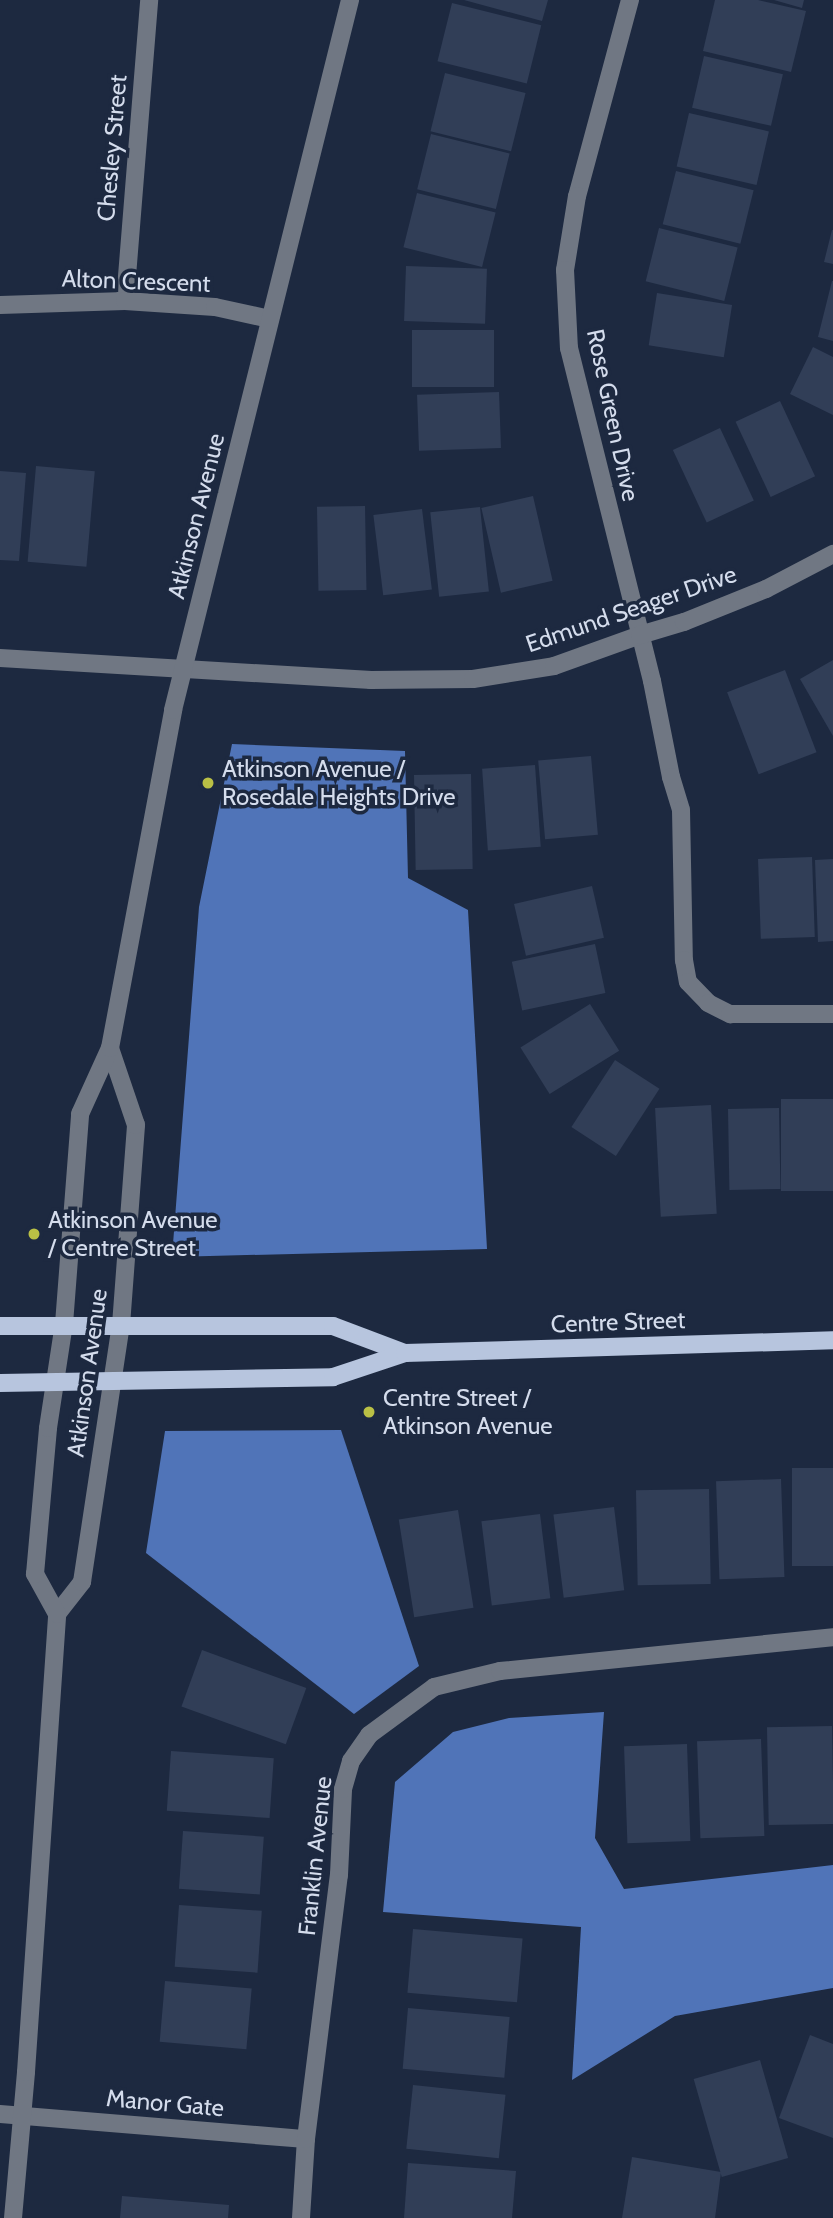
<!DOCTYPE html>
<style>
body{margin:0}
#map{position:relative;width:833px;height:2218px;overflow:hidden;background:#1d2940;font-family:Cabin,sans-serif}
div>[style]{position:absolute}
.water>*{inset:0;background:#5074b8}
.building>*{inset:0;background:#313e57;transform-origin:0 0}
.minor>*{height:18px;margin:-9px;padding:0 9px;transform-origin:9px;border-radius:9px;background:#707783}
.major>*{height:18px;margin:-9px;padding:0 9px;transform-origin:9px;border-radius:9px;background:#b7c5de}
.dots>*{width:19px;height:19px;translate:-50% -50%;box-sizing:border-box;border:4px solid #1d2940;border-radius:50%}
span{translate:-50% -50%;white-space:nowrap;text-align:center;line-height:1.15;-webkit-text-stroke:7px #1d2940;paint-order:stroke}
.street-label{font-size:24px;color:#d4dcec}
.poi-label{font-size:24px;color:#d4dcec}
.left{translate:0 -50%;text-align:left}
</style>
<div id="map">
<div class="water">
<div style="clip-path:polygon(232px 744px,405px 751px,408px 878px,468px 910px,487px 1249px,172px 1257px,199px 907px)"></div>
<div style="clip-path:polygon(341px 1430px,419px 1666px,354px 1714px,146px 1553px,165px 1431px)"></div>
<div style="clip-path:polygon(604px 1712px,595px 1838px,624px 1889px,833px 1865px,833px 1988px,675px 2016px,572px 2080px,581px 1927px,383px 1912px,395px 1782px,453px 1732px,509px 1718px)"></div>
</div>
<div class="building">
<div style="clip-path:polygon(464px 0,548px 0,542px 21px)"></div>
<div style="clip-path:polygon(715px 0,758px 0,806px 11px,791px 72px,703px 51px)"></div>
<div style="clip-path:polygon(774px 0,804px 0,802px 8px)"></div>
<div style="left:452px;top:3px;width:92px;height:60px;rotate:14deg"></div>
<div style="left:704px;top:56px;width:81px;height:53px;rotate:13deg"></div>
<div style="left:445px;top:73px;width:83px;height:60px;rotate:14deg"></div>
<div style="left:689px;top:113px;width:82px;height:55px;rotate:13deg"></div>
<div style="left:431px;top:134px;width:81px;height:57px;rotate:14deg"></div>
<div style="left:676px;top:171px;width:80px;height:55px;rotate:14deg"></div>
<div style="left:417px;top:193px;width:81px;height:56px;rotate:14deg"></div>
<div style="left:659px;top:228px;width:81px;height:55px;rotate:14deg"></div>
<div style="clip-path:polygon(832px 230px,833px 230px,833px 264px,824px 262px)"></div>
<div style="left:406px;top:266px;width:81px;height:55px;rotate:2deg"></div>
<div style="clip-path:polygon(832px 281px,833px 281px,833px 341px,818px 337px)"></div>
<div style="left:657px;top:293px;width:76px;height:53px;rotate:9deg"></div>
<div style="left:494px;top:330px;width:57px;height:82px;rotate:90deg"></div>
<div style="clip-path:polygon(813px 347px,833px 357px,833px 415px,790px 394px)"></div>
<div style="left:499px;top:392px;width:56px;height:82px;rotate:88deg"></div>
<div style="left:780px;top:401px;width:83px;height:49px;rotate:65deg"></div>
<div style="left:720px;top:428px;width:80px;height:52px;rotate:65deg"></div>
<div style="left:36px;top:466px;width:59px;height:96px;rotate:5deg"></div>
<div style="clip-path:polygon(0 471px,26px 473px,19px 561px,0 560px)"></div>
<div style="left:533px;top:496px;width:87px;height:53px;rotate:77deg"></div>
<div style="left:365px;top:506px;width:84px;height:48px;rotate:89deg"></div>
<div style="left:480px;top:507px;width:85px;height:50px;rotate:84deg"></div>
<div style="left:422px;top:509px;width:81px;height:49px;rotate:83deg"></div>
<div style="clip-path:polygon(833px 660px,833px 736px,800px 679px)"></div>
<div style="left:785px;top:670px;width:88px;height:62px;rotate:69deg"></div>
<div style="left:591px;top:756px;width:79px;height:53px;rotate:85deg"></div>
<div style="left:535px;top:765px;width:82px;height:53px;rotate:86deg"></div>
<div style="left:471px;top:774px;width:95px;height:57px;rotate:89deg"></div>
<div style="left:812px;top:857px;width:80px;height:54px;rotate:88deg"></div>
<div style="clip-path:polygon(833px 859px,833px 941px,818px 942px,815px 860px)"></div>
<div style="left:592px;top:886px;width:53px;height:80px;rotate:77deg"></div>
<div style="left:595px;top:944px;width:50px;height:85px;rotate:78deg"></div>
<div style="left:590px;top:1004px;width:55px;height:82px;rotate:58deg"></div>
<div style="left:615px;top:1060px;width:53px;height:80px;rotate:33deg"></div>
<div style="left:833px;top:1099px;width:92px;height:52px;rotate:90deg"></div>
<div style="left:711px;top:1105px;width:109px;height:56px;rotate:87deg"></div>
<div style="left:779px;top:1108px;width:81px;height:51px;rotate:89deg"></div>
<div style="left:833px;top:1468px;width:98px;height:41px;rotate:90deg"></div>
<div style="left:781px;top:1479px;width:98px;height:65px;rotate:88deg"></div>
<div style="left:709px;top:1489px;width:95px;height:73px;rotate:89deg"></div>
<div style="left:614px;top:1507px;width:84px;height:61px;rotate:83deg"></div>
<div style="left:458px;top:1510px;width:99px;height:60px;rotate:81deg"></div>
<div style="left:540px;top:1514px;width:85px;height:59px;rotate:83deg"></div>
<div style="left:202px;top:1650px;width:111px;height:60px;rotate:20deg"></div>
<div style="left:832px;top:1726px;width:98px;height:65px;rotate:89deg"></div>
<div style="left:761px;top:1739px;width:97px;height:64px;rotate:88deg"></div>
<div style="left:687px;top:1744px;width:97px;height:63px;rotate:88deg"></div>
<div style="left:171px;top:1751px;width:103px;height:60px;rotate:4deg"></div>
<div style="left:183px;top:1831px;width:81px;height:58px;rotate:4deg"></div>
<div style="left:179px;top:1905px;width:83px;height:62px;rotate:4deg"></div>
<div style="left:413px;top:1929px;width:110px;height:64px;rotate:5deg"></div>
<div style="left:165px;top:1981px;width:87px;height:61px;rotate:5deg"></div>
<div style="left:408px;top:2008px;width:102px;height:61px;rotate:5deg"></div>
<div style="clip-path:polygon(810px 2035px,833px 2044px,833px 2138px,779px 2118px)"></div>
<div style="left:760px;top:2060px;width:102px;height:69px;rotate:74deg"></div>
<div style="left:413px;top:2085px;width:93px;height:64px;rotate:6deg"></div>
<div style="clip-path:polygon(632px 2157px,721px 2172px,715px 2218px,622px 2218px)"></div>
<div style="clip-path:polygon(408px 2163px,516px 2171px,512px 2218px,404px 2218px)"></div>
<div style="clip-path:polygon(122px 2196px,229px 2205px,228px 2218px,120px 2218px)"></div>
</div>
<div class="minor">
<div style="left:630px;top:0;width:203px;rotate:105.1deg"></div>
<div style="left:577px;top:196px;width:75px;rotate:99.2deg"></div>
<div style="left:565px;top:270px;width:78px;rotate:87.1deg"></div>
<div style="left:569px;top:348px;width:343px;rotate:76deg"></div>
<div style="left:652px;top:681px;width:98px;rotate:78.8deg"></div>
<div style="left:671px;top:777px;width:34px;rotate:73deg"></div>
<div style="left:681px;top:810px;width:150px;rotate:88.9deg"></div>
<div style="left:684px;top:960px;width:22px;rotate:80deg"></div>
<div style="left:688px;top:982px;width:29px;rotate:46deg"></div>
<div style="left:708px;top:1003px;width:25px;rotate:27deg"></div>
<div style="left:730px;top:1014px;width:103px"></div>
<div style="left:125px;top:301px;width:302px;rotate:-85.4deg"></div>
<div style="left:0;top:305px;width:125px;rotate:-1.8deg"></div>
<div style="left:125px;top:301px;width:90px;rotate:3.8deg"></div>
<div style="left:215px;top:307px;width:56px;rotate:12.3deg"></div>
<div style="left:0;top:658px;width:372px;rotate:3.4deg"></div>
<div style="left:371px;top:680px;width:102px;rotate:-0.6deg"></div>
<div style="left:473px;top:679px;width:82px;rotate:-9.1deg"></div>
<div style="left:554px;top:666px;width:91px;rotate:-19.8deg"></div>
<div style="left:640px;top:635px;width:46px;rotate:-16.5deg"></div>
<div style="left:684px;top:622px;width:88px;rotate:-21.9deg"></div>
<div style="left:766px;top:589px;width:76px;rotate:-27.6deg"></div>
<div style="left:57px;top:1614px;width:41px;rotate:-52deg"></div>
<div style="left:82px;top:1582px;width:260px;rotate:-81.4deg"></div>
<div style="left:121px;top:1325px;width:201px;rotate:-85.7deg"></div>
<div style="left:136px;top:1125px;width:81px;rotate:-108.7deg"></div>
<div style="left:0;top:2114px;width:307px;rotate:4.7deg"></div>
<div style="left:13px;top:2218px;width:147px;rotate:-84.9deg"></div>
<div style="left:26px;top:2072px;width:459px;rotate:-86.1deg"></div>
<div style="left:57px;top:1614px;width:46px;rotate:-118.8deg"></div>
<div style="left:35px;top:1574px;width:147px;rotate:-84.9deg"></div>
<div style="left:48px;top:1428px;width:105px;rotate:-81.3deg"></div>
<div style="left:64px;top:1324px;width:211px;rotate:-85.6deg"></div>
<div style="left:80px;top:1114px;width:72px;rotate:-65.6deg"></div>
<div style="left:110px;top:1048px;width:344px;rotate:-79.4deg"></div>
<div style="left:173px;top:710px;width:732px;rotate:-76deg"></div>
<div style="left:301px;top:2218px;width:79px;rotate:-86.4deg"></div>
<div style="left:306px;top:2139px;width:266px;rotate:-82.9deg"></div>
<div style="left:339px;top:1875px;width:86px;rotate:-87.3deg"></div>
<div style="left:343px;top:1789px;width:29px;rotate:-74deg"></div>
<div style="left:351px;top:1761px;width:32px;rotate:-55deg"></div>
<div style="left:369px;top:1735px;width:81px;rotate:-36.4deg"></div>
<div style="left:434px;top:1687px;width:68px;rotate:-13.6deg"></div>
<div style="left:500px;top:1671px;width:335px;rotate:-5.8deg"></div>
</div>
<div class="major">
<div style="left:0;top:1326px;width:333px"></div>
<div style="left:333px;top:1326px;width:77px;rotate:20.6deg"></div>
<div style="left:0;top:1383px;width:333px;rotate:-1deg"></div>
<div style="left:333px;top:1377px;width:76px;rotate:-18.4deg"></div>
<div style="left:405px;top:1353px;width:428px;rotate:-1.7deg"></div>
</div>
<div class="dots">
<div style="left:208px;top:783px;background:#bac045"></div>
<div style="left:34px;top:1234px;background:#bac045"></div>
<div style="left:369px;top:1412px;background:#bac045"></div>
</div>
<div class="street-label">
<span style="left:112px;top:148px;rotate:-85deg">Chesley Street</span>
<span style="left:136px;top:281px;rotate:2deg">Alton Crescent</span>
<span style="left:613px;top:415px;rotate:78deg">Rose Green Drive</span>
<span style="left:196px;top:516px;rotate:-76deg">Atkinson Avenue</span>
<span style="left:631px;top:609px;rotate:-19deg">Edmund Seager Drive</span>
<span style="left:618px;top:1322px;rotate:-2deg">Centre Street</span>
<span style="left:87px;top:1373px;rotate:-82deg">Atkinson Avenue</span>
<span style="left:315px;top:1856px;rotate:-84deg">Franklin Avenue</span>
<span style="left:165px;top:2103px;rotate:5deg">Manor Gate</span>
</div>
<div class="poi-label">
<span class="left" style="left:222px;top:783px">Atkinson Avenue /<br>Rosedale Heights Drive</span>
<span class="left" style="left:48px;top:1234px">Atkinson Avenue<br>/ Centre Street</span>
<span class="left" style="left:383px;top:1412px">Centre Street /<br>Atkinson Avenue</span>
</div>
</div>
